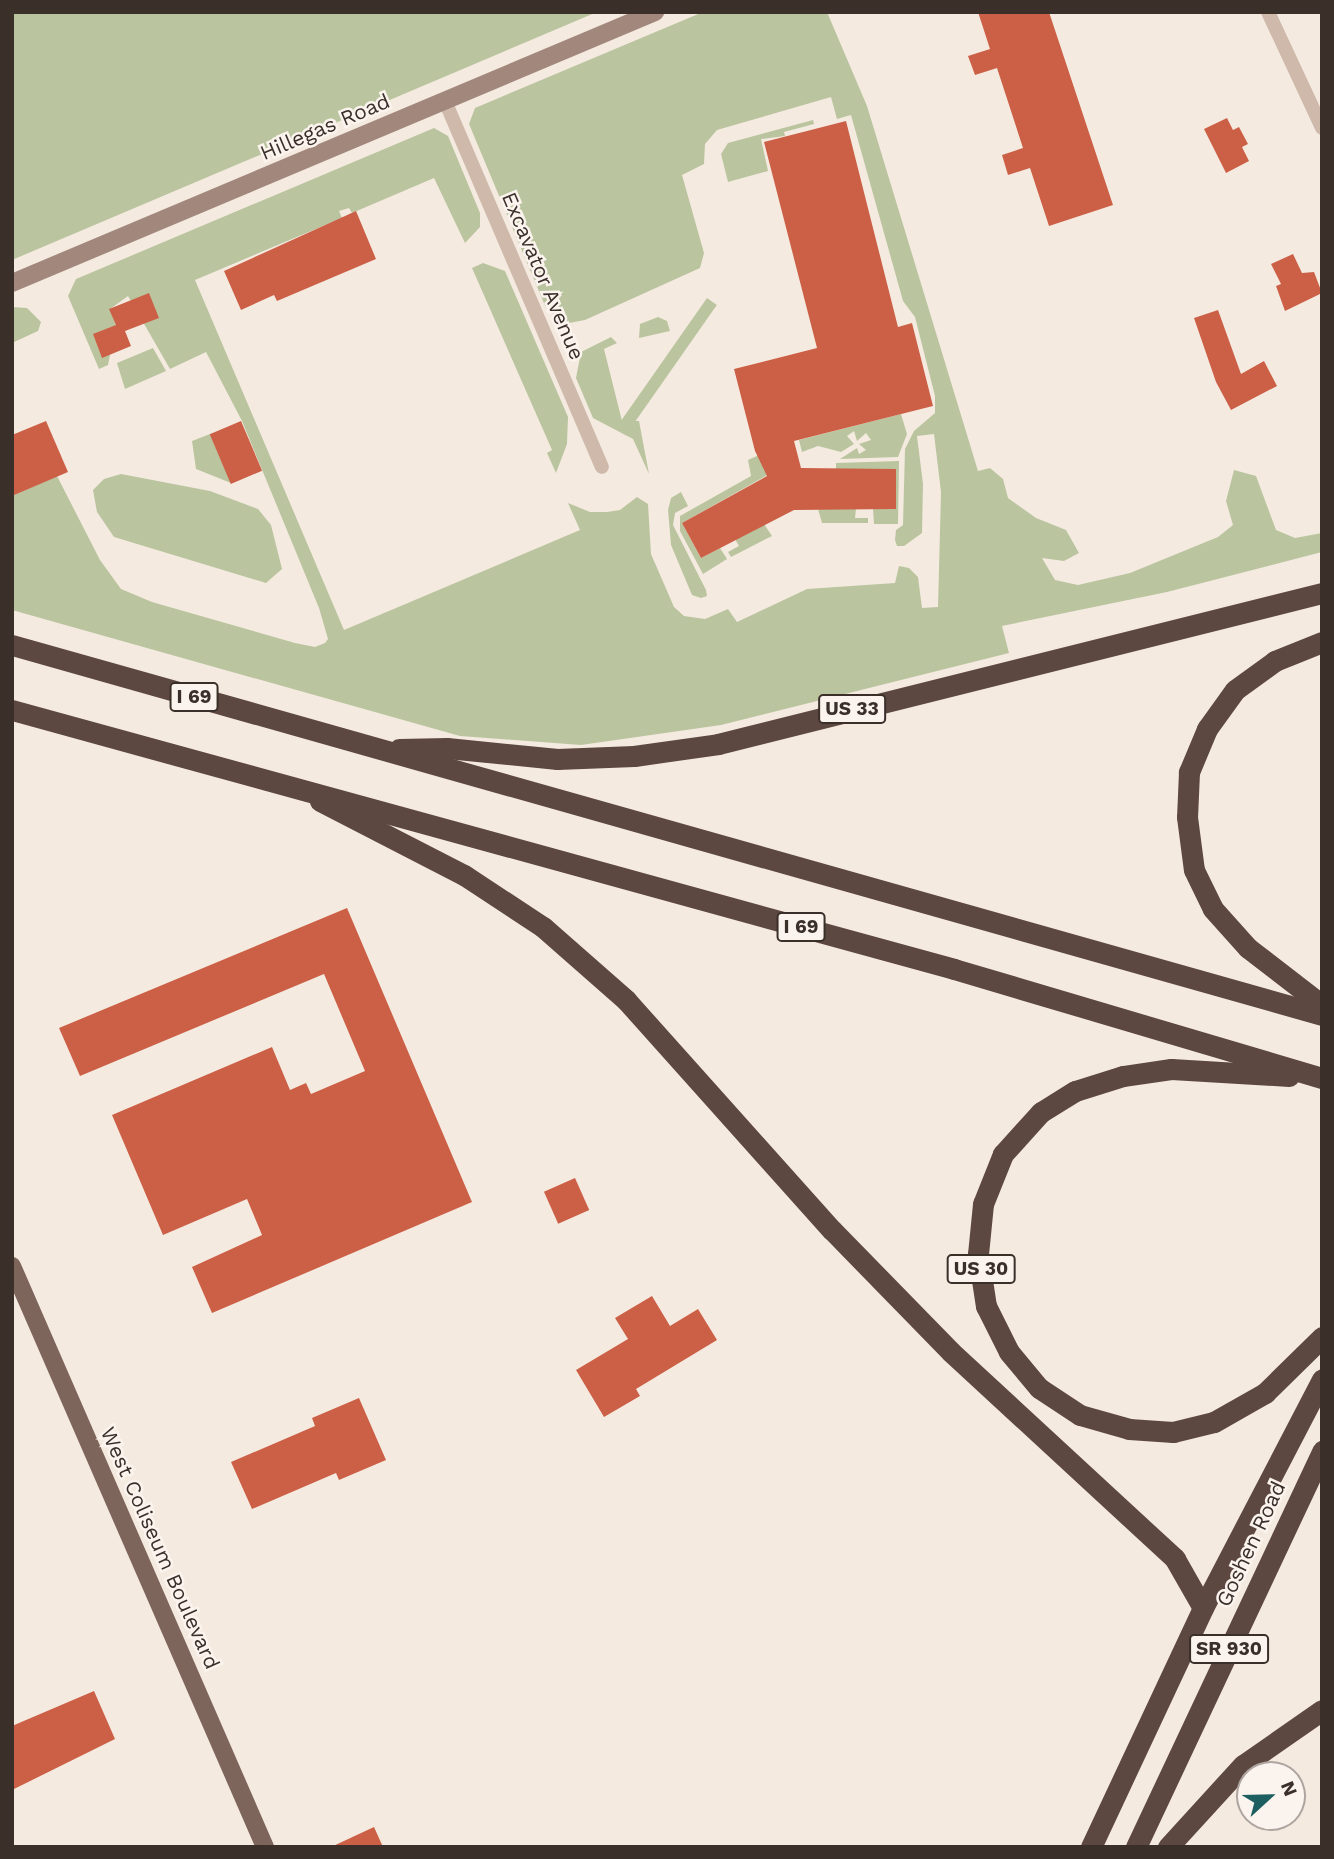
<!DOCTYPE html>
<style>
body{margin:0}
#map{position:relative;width:1334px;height:1859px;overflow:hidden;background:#f5eae0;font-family:"Work Sans",sans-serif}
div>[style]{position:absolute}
.green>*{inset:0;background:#bac59f;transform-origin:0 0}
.building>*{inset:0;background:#cc6047;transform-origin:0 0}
.street>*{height:14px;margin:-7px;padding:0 7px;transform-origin:7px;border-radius:7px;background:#ceb9ab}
.secondary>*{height:18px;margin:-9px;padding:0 9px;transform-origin:9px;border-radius:9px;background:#a2887c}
.primary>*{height:18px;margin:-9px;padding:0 9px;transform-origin:9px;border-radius:9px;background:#7e655b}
.highway>*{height:21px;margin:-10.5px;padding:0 10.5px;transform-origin:10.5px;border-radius:10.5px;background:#5d4841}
span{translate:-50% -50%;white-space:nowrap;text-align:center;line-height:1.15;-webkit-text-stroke:5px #fbf4ee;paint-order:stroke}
.shield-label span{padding:2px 5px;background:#fbf4ee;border:2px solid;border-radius:5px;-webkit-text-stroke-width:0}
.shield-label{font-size:19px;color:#3b2f2a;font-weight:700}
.street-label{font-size:21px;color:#3b2f2a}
.frame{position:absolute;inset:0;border:14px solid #3b2f2a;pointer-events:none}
.north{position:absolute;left:1236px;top:1761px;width:70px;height:70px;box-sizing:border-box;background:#fbf4ee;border:2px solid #aea5a0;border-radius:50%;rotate:68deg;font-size:19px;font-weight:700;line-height:28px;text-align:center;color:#3b2f2a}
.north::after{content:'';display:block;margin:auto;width:24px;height:32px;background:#1d5f60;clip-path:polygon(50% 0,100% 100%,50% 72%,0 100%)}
</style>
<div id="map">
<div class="green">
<div style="clip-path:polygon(12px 12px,597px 12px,12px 260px)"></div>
<div style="clip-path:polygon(703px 12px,827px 12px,867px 106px,978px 471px,990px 468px,1003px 479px,1008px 498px,1036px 518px,1066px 530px,1079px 553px,1064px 561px,1042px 558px,1055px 580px,1078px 585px,1130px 573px,1218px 537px,1233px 525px,1226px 501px,1234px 470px,1256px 476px,1276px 530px,1295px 538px,1322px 533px,1322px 552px,1167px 592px,1002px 626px,1009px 653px,721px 725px,581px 745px,460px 736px,12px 610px,12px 496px,57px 476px,100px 560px,121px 589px,152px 602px,295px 643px,315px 647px,325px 643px,328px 639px,319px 608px,242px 421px,206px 352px,170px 369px,128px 296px,110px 309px,116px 325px,108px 365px,99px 369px,68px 296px,76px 279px,434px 128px,448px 136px,480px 213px,480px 227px,465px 243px,434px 178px,352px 213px,349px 208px,339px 211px,342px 218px,195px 280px,344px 630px,580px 530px,568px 503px,590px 512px,607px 512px,620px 510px,637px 497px,648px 504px,651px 554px,674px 607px,684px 616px,705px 619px,728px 609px,737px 622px,807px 589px,895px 583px,899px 566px,909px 568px,918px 577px,922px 608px,938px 607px,941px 492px,934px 434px,917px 436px,923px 484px,922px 533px,904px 546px,897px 546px,895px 540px,896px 530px,903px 525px,905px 449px,914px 431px,935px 413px,935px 396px,915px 317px,903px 301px,851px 115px,837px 119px,831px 97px,717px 130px,705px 144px,704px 164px,682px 175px,704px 253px,700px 268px,585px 320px,564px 324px,546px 308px,469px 124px,475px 108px)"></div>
<div style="clip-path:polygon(813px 120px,814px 124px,784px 132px,785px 136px,761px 139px,768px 171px,728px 182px,721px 154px,728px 143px)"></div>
<div style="clip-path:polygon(483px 263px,505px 271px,568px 417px,567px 444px,556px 473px,547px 453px,552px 450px,472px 268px)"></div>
<div style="left:707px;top:298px;width:12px;height:159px;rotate:35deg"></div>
<div style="clip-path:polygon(12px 307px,27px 308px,41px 322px,38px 331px,12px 343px)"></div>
<div style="clip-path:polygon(658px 317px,667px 321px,670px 331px,639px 338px,640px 324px)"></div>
<div style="clip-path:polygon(611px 337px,617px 343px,604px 349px,622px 421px,639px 421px,649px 474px,633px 439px,593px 418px,576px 378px,581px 352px)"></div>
<div style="clip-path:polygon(153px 348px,166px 371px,125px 389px,117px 363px)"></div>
<div style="clip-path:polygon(901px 414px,907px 434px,898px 457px,840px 459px,857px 448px,859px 454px,866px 450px,859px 444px,871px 440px,866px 433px,857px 441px,854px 431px,847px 436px,854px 444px,841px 452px,818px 446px,802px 452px,799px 440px)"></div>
<div style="clip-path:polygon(210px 434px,231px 483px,196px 469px,192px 441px)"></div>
<div style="clip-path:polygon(759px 455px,771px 473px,682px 523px,701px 558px,720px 548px,727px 559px,703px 574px,680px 531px,680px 516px,751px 476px,748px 460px)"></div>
<div style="clip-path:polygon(899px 461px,898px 524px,874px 524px,873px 509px,896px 509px,896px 469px,836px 469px,836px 463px)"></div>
<div style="clip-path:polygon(121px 474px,210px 491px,258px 509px,271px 525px,282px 569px,266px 583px,114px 537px,97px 512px,93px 490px,104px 479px)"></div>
<div style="clip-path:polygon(681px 492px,688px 506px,675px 513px,673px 525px,706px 590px,707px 596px,701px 598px,692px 595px,671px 545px,668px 510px,671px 498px)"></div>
<div style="clip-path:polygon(818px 509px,856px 509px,855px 518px,868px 518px,868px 523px,822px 523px)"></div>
<div style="clip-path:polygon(764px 524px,772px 536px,731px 557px,728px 552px,739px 546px,735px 539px)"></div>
</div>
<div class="building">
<div style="clip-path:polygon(978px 12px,1049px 12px,1113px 205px,1049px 226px,1030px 168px,1008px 175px,1002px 155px,1023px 148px,997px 68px,975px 75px,968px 56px,990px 49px)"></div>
<div style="clip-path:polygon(1227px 118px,1233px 130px,1239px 127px,1248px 144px,1242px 147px,1249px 161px,1226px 173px,1204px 129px)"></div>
<div style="clip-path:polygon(846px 121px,898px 327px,912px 323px,933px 406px,794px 441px,801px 468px,896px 469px,896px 509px,794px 510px,701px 558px,682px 523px,767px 476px,755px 451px,734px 369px,817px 348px,764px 142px)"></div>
<div style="clip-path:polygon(356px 211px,376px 259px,277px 301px,274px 295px,241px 310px,224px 271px)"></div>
<div style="clip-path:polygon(1293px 254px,1302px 273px,1314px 272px,1322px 293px,1285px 311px,1276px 286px,1281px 284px,1271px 264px)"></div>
<div style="clip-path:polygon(149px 293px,159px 318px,125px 331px,131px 346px,102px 358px,93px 334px,116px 325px,109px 309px)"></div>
<div style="clip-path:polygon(1218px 310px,1241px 374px,1264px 361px,1277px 386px,1231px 410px,1216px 382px,1194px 318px)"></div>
<div style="clip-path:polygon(46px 421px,68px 472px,12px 496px,12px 435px)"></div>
<div style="left:241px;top:421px;width:54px;height:34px;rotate:67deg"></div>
<div style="clip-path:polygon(347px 908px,472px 1202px,212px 1313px,192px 1267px,262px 1235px,247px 1199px,163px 1235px,112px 1115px,272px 1047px,290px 1090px,306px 1083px,311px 1094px,365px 1071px,324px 974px,80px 1076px,59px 1028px)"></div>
<div style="left:575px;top:1178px;width:35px;height:34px;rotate:66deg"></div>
<div style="clip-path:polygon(652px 1296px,670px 1326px,698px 1309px,717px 1340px,636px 1389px,640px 1396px,604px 1417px,576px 1370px,628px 1339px,615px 1318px)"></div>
<div style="clip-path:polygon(359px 1398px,386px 1460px,339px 1480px,336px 1473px,252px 1509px,231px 1462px,315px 1426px,312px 1418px)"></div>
<div style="clip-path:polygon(94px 1691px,115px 1739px,12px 1790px,12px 1726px)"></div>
<div style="clip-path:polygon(374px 1827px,383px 1847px,331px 1847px)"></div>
</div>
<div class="street">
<div style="left:1268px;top:12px;width:128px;rotate:65deg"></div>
<div style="left:445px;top:101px;width:398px;rotate:66.8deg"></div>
</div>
<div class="secondary">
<div style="left:12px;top:283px;width:698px;rotate:-22.85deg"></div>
</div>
<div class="primary">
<div style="left:12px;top:1266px;width:634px;rotate:66.47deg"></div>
</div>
<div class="highway">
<div style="left:1322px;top:642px;width:51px;rotate:158deg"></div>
<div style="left:1275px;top:661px;width:49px;rotate:144.1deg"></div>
<div style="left:1235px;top:690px;width:48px;rotate:125.7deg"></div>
<div style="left:1207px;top:729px;width:47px;rotate:112.7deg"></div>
<div style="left:1189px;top:772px;width:45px;rotate:92.5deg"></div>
<div style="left:1187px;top:817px;width:53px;rotate:82.5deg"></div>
<div style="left:1194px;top:870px;width:43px;rotate:64deg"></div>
<div style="left:1213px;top:909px;width:52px;rotate:48.1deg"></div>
<div style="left:1248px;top:948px;width:93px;rotate:37.6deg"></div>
<div style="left:12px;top:645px;width:1361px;rotate:15.77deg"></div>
<div style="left:12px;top:710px;width:977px;rotate:15.37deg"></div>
<div style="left:954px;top:969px;width:384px;rotate:16.5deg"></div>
<div style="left:399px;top:749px;width:48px;rotate:-1.2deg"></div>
<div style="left:447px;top:748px;width:111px;rotate:5.7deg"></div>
<div style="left:557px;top:759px;width:77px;rotate:-2.2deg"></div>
<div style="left:634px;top:756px;width:85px;rotate:-8.1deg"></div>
<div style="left:718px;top:744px;width:623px;rotate:-14.04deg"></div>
<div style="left:320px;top:801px;width:162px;rotate:27.2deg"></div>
<div style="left:464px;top:875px;width:95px;rotate:33.4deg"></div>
<div style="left:543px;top:927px;width:111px;rotate:41.3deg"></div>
<div style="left:626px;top:1000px;width:309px;rotate:48.2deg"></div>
<div style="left:832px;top:1230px;width:170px;rotate:45.7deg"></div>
<div style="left:951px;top:1352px;width:305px;rotate:42.7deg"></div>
<div style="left:1175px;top:1559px;width:56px;rotate:60.3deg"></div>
<div style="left:1289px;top:1076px;width:118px;rotate:-176.6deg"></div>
<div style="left:1171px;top:1069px;width:49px;rotate:171.7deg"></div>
<div style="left:1123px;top:1076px;width:50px;rotate:162.6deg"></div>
<div style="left:1075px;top:1091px;width:40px;rotate:148deg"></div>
<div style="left:1041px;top:1112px;width:57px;rotate:132.1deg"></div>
<div style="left:1003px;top:1154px;width:54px;rotate:111.8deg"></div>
<div style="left:983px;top:1204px;width:50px;rotate:95.7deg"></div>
<div style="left:978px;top:1254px;width:53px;rotate:81.3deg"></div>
<div style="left:986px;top:1306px;width:51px;rotate:63.4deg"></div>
<div style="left:1009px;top:1352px;width:47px;rotate:50.2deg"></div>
<div style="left:1039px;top:1388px;width:49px;rotate:33.4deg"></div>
<div style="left:1080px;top:1415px;width:51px;rotate:15.9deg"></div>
<div style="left:1129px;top:1429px;width:44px;rotate:3.9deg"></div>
<div style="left:1173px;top:1432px;width:42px;rotate:-13.7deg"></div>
<div style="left:1214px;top:1422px;width:59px;rotate:-29.6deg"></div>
<div style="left:1265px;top:1393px;width:80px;rotate:-44.5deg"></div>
<div style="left:1091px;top:1847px;width:264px;rotate:-64.9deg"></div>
<div style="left:1203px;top:1608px;width:258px;rotate:-62.5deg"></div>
<div style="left:1136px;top:1847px;width:438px;rotate:-64.8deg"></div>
<div style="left:1168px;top:1847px;width:111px;rotate:-47.6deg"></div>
<div style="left:1243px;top:1765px;width:96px;rotate:-34.8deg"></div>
</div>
<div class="shield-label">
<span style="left:194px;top:697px">I 69</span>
<span style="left:852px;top:709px">US 33</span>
<span style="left:801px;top:927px">I 69</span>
<span style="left:981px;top:1269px">US 30</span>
<span style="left:1229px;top:1649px">SR 930</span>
</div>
<div class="street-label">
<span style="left:325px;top:127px;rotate:-23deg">Hillegas Road</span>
<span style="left:543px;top:276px;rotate:67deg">Excavator Avenue</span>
<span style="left:1251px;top:1544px;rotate:-65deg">Goshen Road</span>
<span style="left:160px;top:1548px;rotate:66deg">West Coliseum Boulevard</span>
</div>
<div class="frame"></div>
<div class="north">N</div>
</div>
